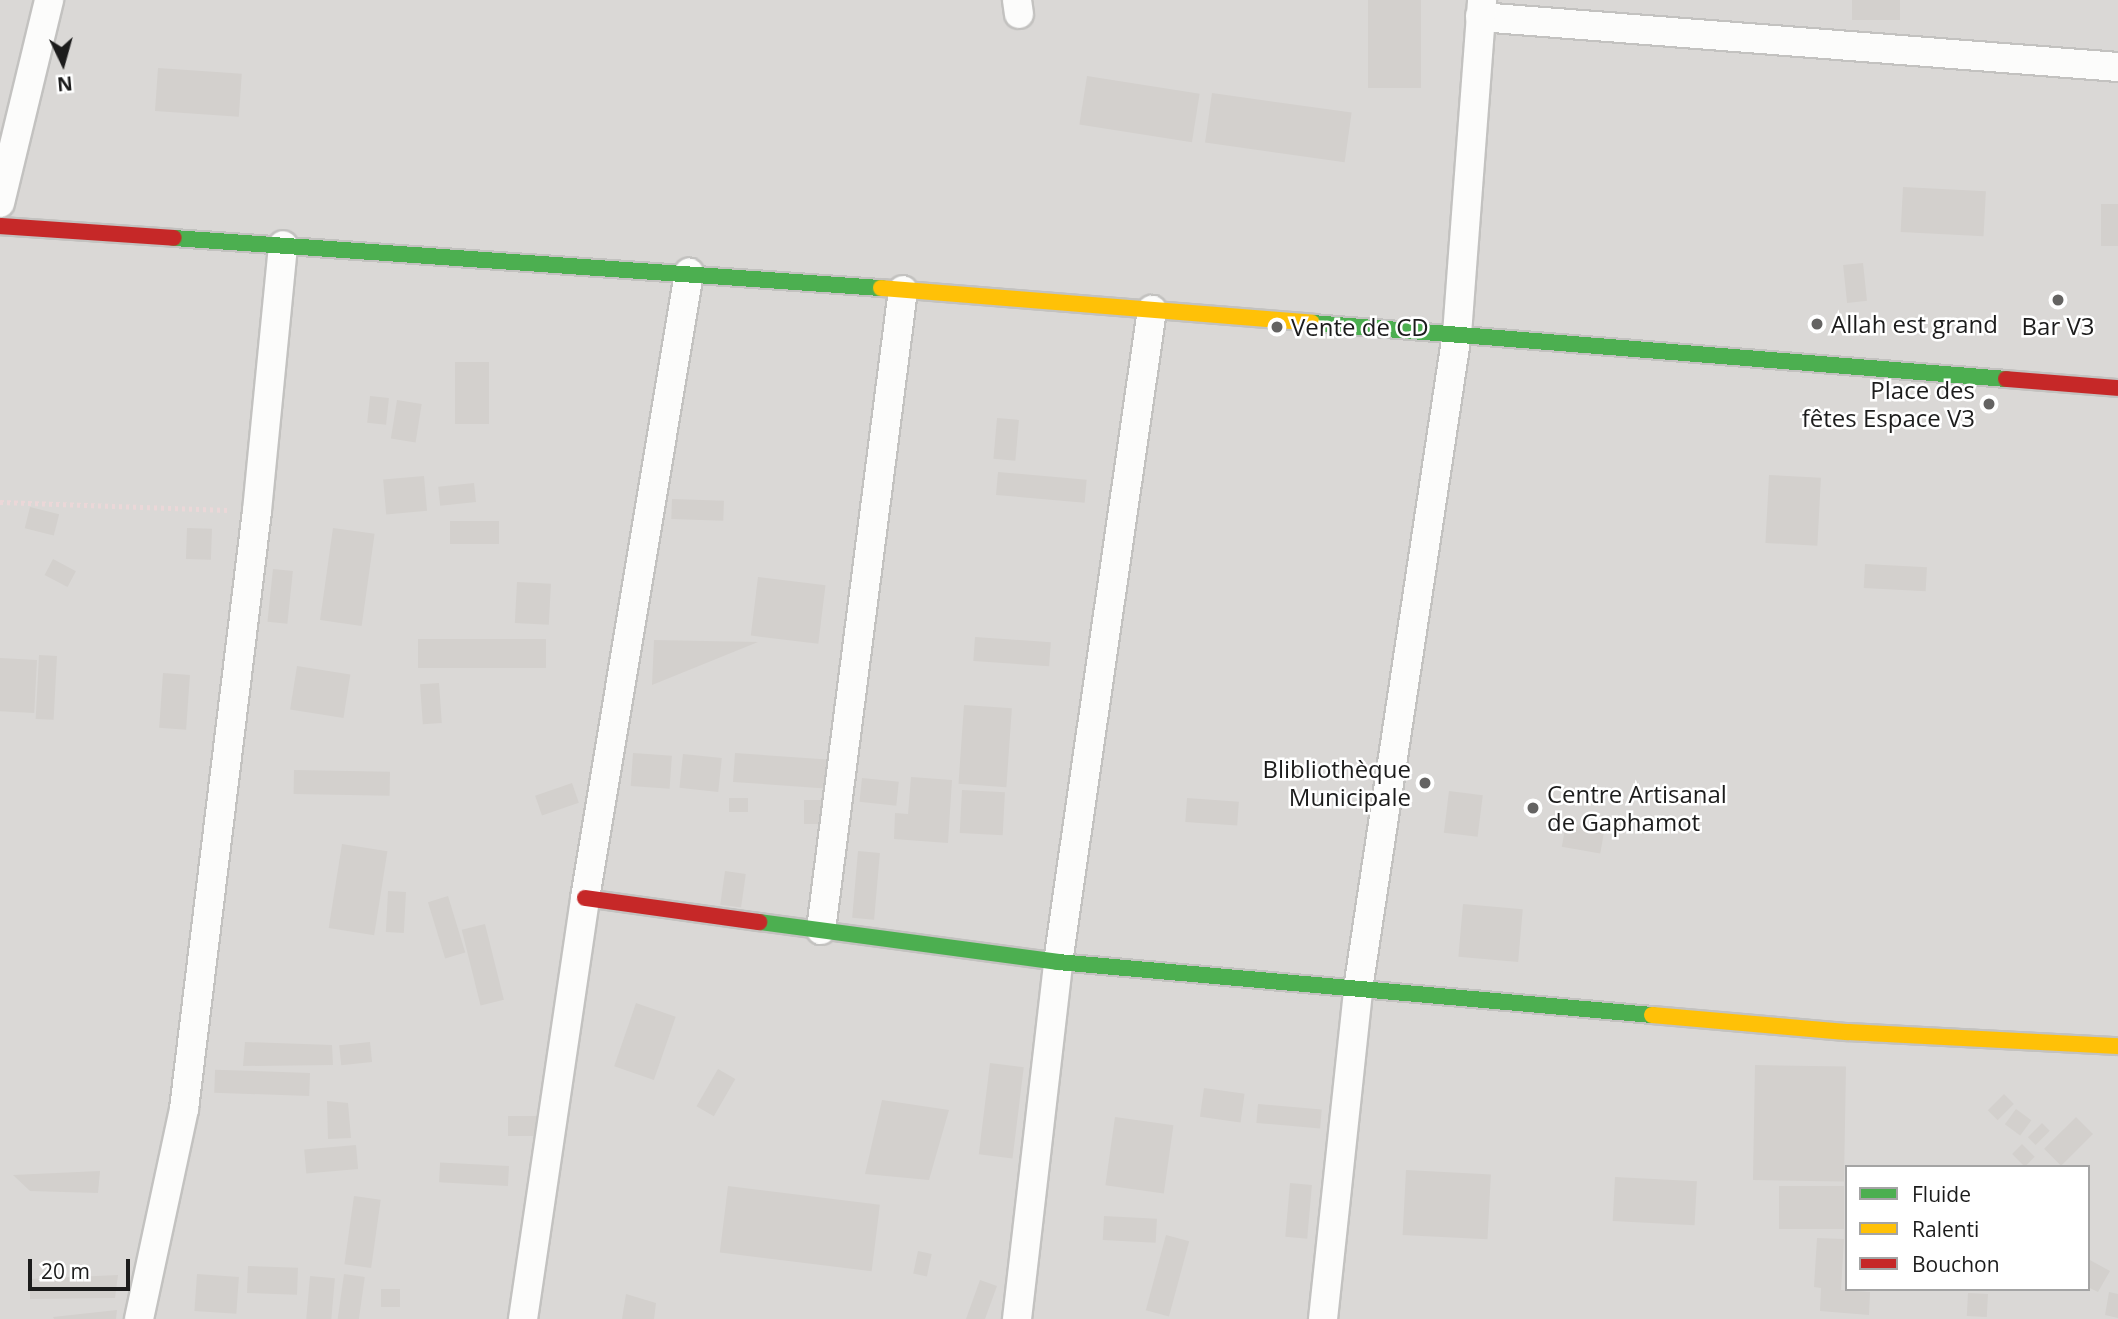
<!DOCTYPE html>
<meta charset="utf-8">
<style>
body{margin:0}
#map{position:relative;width:2118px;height:1319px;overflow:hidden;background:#ebe8e4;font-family:"Open Sans",sans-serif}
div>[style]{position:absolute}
.residential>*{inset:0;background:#dad8d6}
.building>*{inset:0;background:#d3d0cd;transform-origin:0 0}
.path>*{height:4.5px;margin-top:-2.25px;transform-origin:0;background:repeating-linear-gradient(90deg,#ebd7d8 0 3.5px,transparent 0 7px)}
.roads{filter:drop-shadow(2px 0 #c3c2c0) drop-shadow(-2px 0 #c3c2c0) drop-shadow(0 2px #c3c2c0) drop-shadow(0 -2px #c3c2c0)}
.street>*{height:28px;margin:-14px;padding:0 14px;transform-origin:14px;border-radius:14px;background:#fcfcfb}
.fast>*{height:16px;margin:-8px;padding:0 8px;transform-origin:8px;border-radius:8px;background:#4caf50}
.slow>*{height:16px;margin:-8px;padding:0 8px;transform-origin:8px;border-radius:8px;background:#ffc107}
.jam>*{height:16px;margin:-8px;padding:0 8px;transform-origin:8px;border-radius:8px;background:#c62828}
.dots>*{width:19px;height:19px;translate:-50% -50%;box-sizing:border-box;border:4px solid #fff;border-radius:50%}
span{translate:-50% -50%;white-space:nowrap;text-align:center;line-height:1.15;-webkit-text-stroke:5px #fff;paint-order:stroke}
.poi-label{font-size:24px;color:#1c1c1c}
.left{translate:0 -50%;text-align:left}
.right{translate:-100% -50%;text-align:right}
.legend{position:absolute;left:1845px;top:1165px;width:245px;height:126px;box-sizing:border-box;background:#fff;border:2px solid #a4a4a4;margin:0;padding:9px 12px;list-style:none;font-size:21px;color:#1c1c1c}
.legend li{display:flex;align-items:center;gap:14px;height:35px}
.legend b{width:35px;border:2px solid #a4a4a4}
.north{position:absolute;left:28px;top:28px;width:70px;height:70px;-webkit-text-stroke:5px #fff;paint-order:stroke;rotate:175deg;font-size:19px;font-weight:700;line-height:28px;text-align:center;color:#1c1c1c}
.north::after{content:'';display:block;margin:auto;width:24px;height:32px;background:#1c1c1c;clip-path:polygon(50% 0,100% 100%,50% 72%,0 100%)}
.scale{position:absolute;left:28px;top:1259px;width:102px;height:32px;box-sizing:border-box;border:4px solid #1c1c1c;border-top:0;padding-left:9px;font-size:21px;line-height:24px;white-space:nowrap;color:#1c1c1c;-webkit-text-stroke:5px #fff;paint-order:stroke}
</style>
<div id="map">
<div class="residential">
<div style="clip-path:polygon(evenodd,0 0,2118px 0,2118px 1319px,0 1319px,0 0,1847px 1167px,2088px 1167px,2088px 1289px,1847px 1289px,1847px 1167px)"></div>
</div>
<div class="building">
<div style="left:1368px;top:0;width:53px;height:88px"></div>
<div style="left:1852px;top:0;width:48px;height:20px"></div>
<div style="left:158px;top:68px;width:84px;height:43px;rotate:4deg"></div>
<div style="left:1087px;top:76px;width:114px;height:49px;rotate:9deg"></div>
<div style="left:1212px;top:93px;width:141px;height:50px;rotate:8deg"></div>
<div style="left:1903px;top:187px;width:83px;height:45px;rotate:3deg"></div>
<div style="left:2101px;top:204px;width:17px;height:42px"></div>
<div style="left:1863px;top:263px;width:38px;height:20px;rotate:84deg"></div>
<div style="left:455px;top:362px;width:34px;height:62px"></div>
<div style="left:370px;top:396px;width:19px;height:27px;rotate:6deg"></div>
<div style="left:397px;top:400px;width:25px;height:39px;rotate:9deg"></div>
<div style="left:997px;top:418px;width:22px;height:41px;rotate:5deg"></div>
<div style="left:998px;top:472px;width:89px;height:23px;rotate:5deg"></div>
<div style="left:1769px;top:475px;width:52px;height:68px;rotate:3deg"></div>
<div style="left:424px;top:476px;width:35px;height:41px;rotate:85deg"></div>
<div style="left:474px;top:483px;width:19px;height:36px;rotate:84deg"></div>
<div style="left:672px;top:499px;width:52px;height:20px;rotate:2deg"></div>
<div style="left:30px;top:507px;width:30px;height:22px;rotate:14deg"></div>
<div style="left:499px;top:521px;width:23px;height:49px;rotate:90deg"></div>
<div style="left:187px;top:528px;width:25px;height:31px;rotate:2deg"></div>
<div style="left:333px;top:528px;width:42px;height:93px;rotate:8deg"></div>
<div style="left:53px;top:559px;width:26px;height:18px;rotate:28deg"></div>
<div style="left:1865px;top:564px;width:62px;height:24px;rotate:3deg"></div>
<div style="left:273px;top:569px;width:20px;height:53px;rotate:6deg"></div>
<div style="left:758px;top:577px;width:68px;height:59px;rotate:7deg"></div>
<div style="left:517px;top:582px;width:34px;height:41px;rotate:3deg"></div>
<div style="left:975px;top:637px;width:76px;height:24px;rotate:4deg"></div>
<div style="left:418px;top:639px;width:128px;height:29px"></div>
<div style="clip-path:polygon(654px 640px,758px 642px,652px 685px)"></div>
<div style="left:39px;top:655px;width:18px;height:64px;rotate:3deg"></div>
<div style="left:37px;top:660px;width:53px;height:37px;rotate:93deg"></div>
<div style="left:297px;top:666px;width:54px;height:44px;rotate:9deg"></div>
<div style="left:163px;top:673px;width:27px;height:55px;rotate:4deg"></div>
<div style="left:439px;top:683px;width:40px;height:19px;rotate:86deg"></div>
<div style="left:964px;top:705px;width:48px;height:79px;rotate:4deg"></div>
<div style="left:633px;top:753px;width:39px;height:33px;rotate:4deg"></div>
<div style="left:735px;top:753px;width:96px;height:29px;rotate:4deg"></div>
<div style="left:683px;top:754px;width:39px;height:34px;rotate:6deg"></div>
<div style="left:294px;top:770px;width:96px;height:24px;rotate:1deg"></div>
<div style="clip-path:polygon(911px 777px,952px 780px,948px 843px,894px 839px,895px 813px,908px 814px)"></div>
<div style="left:862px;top:778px;width:37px;height:24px;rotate:6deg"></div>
<div style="left:572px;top:783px;width:21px;height:39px;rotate:71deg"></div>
<div style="left:962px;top:790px;width:43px;height:43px;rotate:3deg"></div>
<div style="left:1449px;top:791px;width:34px;height:42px;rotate:7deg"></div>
<div style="left:729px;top:798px;width:19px;height:14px"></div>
<div style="left:1187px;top:798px;width:52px;height:24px;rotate:4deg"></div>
<div style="left:804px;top:800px;width:17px;height:24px"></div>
<div style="left:1566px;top:823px;width:39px;height:24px;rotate:10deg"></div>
<div style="left:342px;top:844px;width:46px;height:85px;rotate:9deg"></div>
<div style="left:858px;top:851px;width:22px;height:67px;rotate:5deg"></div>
<div style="left:725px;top:871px;width:21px;height:34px;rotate:8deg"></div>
<div style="left:388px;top:891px;width:18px;height:41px;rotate:3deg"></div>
<div style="left:448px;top:896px;width:59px;height:21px;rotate:73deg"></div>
<div style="left:1463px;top:904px;width:60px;height:53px;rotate:5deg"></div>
<div style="left:485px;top:924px;width:78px;height:24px;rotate:76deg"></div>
<div style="left:636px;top:1003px;width:42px;height:67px;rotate:19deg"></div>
<div style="clip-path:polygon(245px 1042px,332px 1045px,333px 1065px,243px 1066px)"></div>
<div style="left:370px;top:1042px;width:20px;height:31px;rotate:84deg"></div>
<div style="left:990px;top:1063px;width:34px;height:92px;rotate:7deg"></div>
<div style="left:1755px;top:1065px;width:91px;height:115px;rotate:1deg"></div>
<div style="left:718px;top:1069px;width:20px;height:43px;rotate:30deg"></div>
<div style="left:310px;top:1073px;width:23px;height:95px;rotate:92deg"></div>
<div style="left:1204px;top:1088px;width:41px;height:29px;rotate:8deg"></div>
<div style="left:2004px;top:1094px;width:14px;height:23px;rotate:45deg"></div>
<div style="clip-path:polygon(882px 1100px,949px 1110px,929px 1180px,865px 1174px)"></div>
<div style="clip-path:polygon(327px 1101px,348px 1103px,351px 1138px,328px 1139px)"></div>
<div style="left:1258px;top:1104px;width:64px;height:19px;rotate:5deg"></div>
<div style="left:2016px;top:1109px;width:19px;height:19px;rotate:36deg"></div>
<div style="left:508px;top:1116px;width:35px;height:20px"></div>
<div style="left:1115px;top:1117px;width:59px;height:69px;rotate:8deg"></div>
<div style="left:2076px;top:1117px;width:24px;height:45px;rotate:45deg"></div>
<div style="left:2042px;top:1123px;width:11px;height:20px;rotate:45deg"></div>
<div style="left:2022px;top:1144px;width:18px;height:14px;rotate:45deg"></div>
<div style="left:356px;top:1145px;width:24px;height:52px;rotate:85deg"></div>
<div style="left:509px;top:1166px;width:20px;height:69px;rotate:93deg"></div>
<div style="left:1406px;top:1170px;width:85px;height:65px;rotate:3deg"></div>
<div style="clip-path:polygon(100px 1171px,98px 1193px,30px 1191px,13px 1175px)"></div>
<div style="left:1615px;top:1177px;width:82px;height:44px;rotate:3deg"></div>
<div style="left:1290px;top:1183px;width:22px;height:54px;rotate:5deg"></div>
<div style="left:728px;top:1186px;width:153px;height:67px;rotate:7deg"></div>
<div style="left:1844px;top:1186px;width:43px;height:65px;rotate:90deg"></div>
<div style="left:354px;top:1196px;width:27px;height:69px;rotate:8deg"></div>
<div style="left:1104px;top:1216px;width:53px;height:24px;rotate:3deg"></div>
<div style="left:1166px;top:1235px;width:24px;height:78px;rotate:15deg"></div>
<div style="clip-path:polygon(1817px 1238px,1844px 1239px,1841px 1290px,1870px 1292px,1869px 1315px,1820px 1311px,1821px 1288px,1814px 1287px)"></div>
<div style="left:918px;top:1251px;width:14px;height:23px;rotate:12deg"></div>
<div style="clip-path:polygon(2088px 1259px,2110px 1271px,2098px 1292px,2088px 1287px)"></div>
<div style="left:248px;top:1266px;width:50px;height:27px;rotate:2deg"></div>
<div style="left:197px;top:1274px;width:42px;height:37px;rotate:4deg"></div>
<div style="left:344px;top:1274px;width:21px;height:46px;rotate:8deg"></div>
<div style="clip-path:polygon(118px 1275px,115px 1298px,30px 1299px,30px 1279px)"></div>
<div style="left:310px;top:1276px;width:25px;height:43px;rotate:5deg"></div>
<div style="clip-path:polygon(980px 1280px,997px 1286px,985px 1319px,966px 1319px)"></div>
<div style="left:381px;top:1289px;width:19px;height:18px"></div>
<div style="clip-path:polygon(2109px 1292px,2118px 1294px,2118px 1318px,2105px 1315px)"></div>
<div style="left:1968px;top:1293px;width:20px;height:23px;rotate:3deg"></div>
<div style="clip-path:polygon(626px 1294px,656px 1303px,654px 1319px,622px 1319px)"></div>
<div style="clip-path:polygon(117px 1310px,116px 1319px,54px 1319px,53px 1317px)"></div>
</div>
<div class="path">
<div style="left:0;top:502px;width:228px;rotate:2deg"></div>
</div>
<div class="roads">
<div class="street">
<div style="left:1017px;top:0;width:14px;rotate:82deg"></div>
<div style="left:1480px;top:17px;width:640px;rotate:4.48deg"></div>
<div style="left:0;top:203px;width:209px;rotate:-76.4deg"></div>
<div style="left:821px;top:930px;width:645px;rotate:-82.7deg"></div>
<div style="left:139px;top:1319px;width:215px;rotate:-77.9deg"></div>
<div style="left:184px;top:1109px;width:602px;rotate:-83.04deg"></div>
<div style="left:257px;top:511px;width:267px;rotate:-84.4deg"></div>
<div style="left:523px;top:1319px;width:426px;rotate:-81.6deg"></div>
<div style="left:585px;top:898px;width:634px;rotate:-80.55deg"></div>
<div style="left:1017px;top:1319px;width:359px;rotate:-83.4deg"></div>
<div style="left:1058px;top:962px;width:659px;rotate:-81.8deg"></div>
<div style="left:1323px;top:1319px;width:332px;rotate:-83.9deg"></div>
<div style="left:1358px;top:989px;width:662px;rotate:-81.41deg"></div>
<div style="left:1457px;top:334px;width:335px;rotate:-85.7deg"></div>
</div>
<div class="fast">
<div style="left:174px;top:238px;width:709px;rotate:4.05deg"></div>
<div style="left:1312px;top:323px;width:696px;rotate:4.61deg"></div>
<div style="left:759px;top:922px;width:302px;rotate:7.6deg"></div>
<div style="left:1058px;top:962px;width:596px;rotate:5.1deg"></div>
</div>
<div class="slow">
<div style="left:881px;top:288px;width:432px;rotate:4.6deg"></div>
<div style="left:1652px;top:1015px;width:197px;rotate:5deg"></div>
<div style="left:1848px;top:1032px;width:270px;rotate:3deg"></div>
</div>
<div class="jam">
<div style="left:0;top:226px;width:174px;rotate:3.9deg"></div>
<div style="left:2006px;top:379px;width:112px;rotate:4.6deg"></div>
<div style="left:585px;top:898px;width:176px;rotate:7.9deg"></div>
</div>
</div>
<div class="dots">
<div style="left:2058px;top:300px;background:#646362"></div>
<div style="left:1817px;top:324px;background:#646362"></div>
<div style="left:1277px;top:327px;background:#646362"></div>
<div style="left:1989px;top:404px;background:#646362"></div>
<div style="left:1425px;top:783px;background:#646362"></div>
<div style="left:1533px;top:808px;background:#646362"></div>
</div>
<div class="poi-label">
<span class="left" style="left:1831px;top:324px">Allah est grand</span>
<span style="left:2058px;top:326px">Bar V3</span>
<span class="left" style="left:1291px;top:327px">Vente de CD</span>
<span class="right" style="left:1975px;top:404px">Place des<br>fêtes Espace V3</span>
<span class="right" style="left:1411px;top:783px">Blibliothèque<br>Municipale</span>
<span class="left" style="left:1547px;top:808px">Centre Artisanal<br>de Gaphamot</span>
</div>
<ul class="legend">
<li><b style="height:9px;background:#4caf50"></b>Fluide</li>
<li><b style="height:9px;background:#ffc107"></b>Ralenti</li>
<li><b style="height:9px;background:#c62828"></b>Bouchon</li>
</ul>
<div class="north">N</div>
<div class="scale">20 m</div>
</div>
